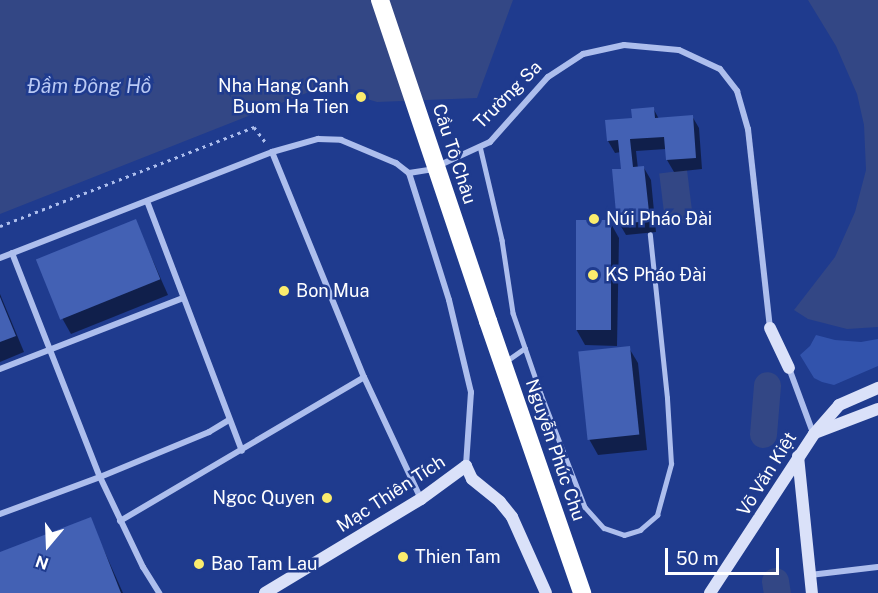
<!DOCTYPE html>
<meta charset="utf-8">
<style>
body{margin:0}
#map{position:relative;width:878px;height:593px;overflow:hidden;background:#1f3b8e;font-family:"Public Sans",sans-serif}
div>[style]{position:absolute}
.green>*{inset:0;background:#3253ac}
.water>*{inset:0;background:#334785;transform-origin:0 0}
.shadow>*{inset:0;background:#0007}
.river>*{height:27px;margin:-13.5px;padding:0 13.5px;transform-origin:13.5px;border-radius:13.5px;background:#334785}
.building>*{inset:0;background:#4361b4;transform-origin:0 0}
.path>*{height:3px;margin-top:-1.5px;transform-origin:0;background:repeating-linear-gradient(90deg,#adbeed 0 3px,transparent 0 7.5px)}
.lane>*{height:4.5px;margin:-2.25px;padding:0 2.25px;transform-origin:2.25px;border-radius:2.25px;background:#adbeed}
.street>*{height:6px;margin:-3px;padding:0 3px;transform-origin:3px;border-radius:3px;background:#adbeed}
.secondary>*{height:12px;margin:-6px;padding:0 6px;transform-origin:6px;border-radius:6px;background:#dae1f9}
.highway>*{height:18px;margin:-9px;padding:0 9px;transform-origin:9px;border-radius:9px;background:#fff}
.highway-bridge>*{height:18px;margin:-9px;padding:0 9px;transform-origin:9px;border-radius:9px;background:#fff}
.dots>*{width:16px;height:16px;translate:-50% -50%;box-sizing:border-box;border:3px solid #1f3b8e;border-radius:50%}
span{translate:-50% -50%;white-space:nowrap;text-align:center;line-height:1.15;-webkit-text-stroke:5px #1f3b8e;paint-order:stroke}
.poi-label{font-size:18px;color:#fff}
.right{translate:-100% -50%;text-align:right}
.left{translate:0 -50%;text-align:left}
.street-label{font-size:18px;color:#fff}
.water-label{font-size:20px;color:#b9c9f4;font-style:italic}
.north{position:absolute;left:18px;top:515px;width:60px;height:60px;-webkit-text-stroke:4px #1f3b8e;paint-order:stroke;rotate:199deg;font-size:16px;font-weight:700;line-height:24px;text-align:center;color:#fff}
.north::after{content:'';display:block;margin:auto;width:21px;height:27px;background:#fff;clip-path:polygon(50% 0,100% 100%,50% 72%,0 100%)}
.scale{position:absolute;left:665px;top:548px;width:114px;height:27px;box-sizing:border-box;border:3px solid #fff;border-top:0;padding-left:8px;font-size:18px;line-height:21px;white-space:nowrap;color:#fff;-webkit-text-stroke:4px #1f3b8e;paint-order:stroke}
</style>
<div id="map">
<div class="green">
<div style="clip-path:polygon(816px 335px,835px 340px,861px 342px,878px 339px,878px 366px,834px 385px,822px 382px,814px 378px,800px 355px,810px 346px)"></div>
</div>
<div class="water">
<div style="clip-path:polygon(0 0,513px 0,477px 98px,377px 102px,341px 91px,314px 90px,0 214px)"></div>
<div style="clip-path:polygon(808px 0,878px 0,878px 327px,847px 329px,808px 319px,794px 310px,835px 257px,855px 212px,866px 170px,864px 125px,857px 94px,836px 46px)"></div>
<div style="left:687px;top:170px;width:52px;height:28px;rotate:83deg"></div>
</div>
<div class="shadow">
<div style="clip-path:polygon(653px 108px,659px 119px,692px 116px,699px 128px,702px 169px,674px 172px,667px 160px,666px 149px,636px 151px,638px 169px,644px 168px,651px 180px,656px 232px,626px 235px,619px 223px,623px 170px,621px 152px,615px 153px,608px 141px,634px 119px)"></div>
<div style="clip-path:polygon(135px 220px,168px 295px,71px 334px,62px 318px)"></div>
<div style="clip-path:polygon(610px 222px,619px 238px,617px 346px,585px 345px,576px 329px)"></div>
<div style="clip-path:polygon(0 294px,24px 352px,0 362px)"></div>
<div style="clip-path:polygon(629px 348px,638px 363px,647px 450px,598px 455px,589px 439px)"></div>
<div style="clip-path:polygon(90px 519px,123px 593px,0 593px,0 554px)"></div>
</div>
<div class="river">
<div style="left:763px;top:434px;width:49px;rotate:-85.3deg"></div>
<div style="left:775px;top:581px;width:12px;rotate:81deg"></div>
</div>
<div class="building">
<div style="clip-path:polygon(654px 107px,655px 118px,693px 115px,696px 158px,666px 160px,664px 137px,630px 139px,633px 167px,644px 166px,650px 221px,617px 224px,612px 169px,621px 169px,618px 140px,607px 141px,605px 120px,632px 118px,631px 109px)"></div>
<div style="left:136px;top:219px;width:65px;height:108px;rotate:68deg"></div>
<div style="left:576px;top:220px;width:35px;height:110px"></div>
<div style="clip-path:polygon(0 297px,16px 336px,0 342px)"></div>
<div style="left:630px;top:346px;width:89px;height:52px;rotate:84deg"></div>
<div style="clip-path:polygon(91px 517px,121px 593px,0 593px,0 552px)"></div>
</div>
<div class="path">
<div style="left:0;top:226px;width:273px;rotate:-21.3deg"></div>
<div style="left:254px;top:127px;width:20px;rotate:53deg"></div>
</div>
<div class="lane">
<div style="left:480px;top:146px;width:97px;rotate:76.8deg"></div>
<div style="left:502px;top:240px;width:74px;rotate:81.4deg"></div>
<div style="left:513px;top:313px;width:86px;rotate:70.9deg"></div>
<div style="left:541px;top:394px;width:121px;rotate:68.7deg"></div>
<div style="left:585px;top:507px;width:28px;rotate:48deg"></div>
<div style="left:604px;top:528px;width:21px;rotate:19deg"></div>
<div style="left:624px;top:535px;width:17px;rotate:-17deg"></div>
<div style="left:640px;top:530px;width:23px;rotate:-41deg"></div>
<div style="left:657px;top:515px;width:53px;rotate:-74.6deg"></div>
<div style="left:671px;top:464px;width:66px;rotate:-93.5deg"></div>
<div style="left:667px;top:398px;width:164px;rotate:-96deg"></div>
<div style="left:505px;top:362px;width:24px;rotate:-35deg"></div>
</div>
<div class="street">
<div style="left:272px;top:152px;width:243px;rotate:67.8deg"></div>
<div style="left:364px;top:377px;width:135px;rotate:65deg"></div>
<div style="left:409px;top:173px;width:133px;rotate:72.5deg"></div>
<div style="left:449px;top:300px;width:95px;rotate:76.6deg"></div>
<div style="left:471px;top:392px;width:74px;rotate:93.9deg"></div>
<div style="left:147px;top:201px;width:267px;rotate:69.2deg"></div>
<div style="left:12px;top:253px;width:241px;rotate:68.6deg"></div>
<div style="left:100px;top:477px;width:100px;rotate:64.5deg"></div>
<div style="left:143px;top:567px;width:31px;rotate:58deg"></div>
<div style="left:0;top:258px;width:292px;rotate:-21.3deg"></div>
<div style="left:272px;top:152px;width:48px;rotate:-15.8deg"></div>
<div style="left:318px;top:139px;width:23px;rotate:2deg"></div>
<div style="left:341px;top:140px;width:60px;rotate:22.7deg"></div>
<div style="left:396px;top:163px;width:16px;rotate:38deg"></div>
<div style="left:409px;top:173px;width:20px;rotate:-9deg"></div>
<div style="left:429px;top:170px;width:67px;rotate:-24.7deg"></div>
<div style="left:490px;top:142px;width:87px;rotate:-48.3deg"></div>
<div style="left:548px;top:77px;width:42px;rotate:-33.3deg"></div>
<div style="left:583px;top:54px;width:42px;rotate:-12.4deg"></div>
<div style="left:624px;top:45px;width:55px;rotate:5.2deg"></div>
<div style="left:679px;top:50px;width:45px;rotate:24.9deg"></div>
<div style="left:720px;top:69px;width:28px;rotate:52deg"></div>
<div style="left:737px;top:91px;width:40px;rotate:74deg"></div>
<div style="left:748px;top:129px;width:200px;rotate:83.7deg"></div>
<div style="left:789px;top:368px;width:69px;rotate:69.7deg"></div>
<div style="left:0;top:369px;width:196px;rotate:-21.2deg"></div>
<div style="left:0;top:514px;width:107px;rotate:-20.3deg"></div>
<div style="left:100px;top:477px;width:118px;rotate:-22.4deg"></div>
<div style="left:209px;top:432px;width:23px;rotate:-31deg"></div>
<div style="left:120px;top:521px;width:283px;rotate:-30.5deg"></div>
<div style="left:810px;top:575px;width:68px;rotate:-6.7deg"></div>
</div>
<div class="secondary">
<div style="left:770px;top:328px;width:44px;rotate:64.6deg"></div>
<div style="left:815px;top:433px;width:67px;rotate:-20.9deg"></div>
<div style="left:798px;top:456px;width:138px;rotate:84.2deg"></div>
<div style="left:265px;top:593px;width:182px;rotate:-31.1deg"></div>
<div style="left:421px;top:499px;width:56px;rotate:-36.3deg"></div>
<div style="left:466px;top:466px;width:14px;rotate:65deg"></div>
<div style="left:472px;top:479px;width:36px;rotate:39deg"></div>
<div style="left:500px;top:502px;width:19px;rotate:51deg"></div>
<div style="left:512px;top:517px;width:83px;rotate:65.9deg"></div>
<div style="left:710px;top:593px;width:190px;rotate:-56.8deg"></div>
<div style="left:814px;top:434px;width:38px;rotate:-49deg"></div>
<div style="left:839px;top:405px;width:43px;rotate:-23.6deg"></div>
</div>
<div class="highway">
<div style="left:488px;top:321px;width:288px;rotate:70.9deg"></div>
</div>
<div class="highway-bridge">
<div style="left:380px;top:0;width:339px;rotate:71.4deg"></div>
</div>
<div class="dots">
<div style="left:361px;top:97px;background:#fbec6d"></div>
<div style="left:594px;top:219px;background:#fbec6d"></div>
<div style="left:593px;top:275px;background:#fbec6d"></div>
<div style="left:284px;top:291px;background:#fbec6d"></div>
<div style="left:327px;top:498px;background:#fbec6d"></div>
<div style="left:403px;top:557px;background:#fbec6d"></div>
<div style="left:199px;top:564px;background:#fbec6d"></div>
</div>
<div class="poi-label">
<span class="right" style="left:349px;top:97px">Nha Hang Canh<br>Buom Ha Tien</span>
<span class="left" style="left:606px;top:219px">Núi Pháo Đài</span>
<span class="left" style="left:605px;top:275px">KS Pháo Đài</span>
<span class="left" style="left:296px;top:291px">Bon Mua</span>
<span class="right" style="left:315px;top:498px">Ngoc Quyen</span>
<span class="left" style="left:415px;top:557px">Thien Tam</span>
<span class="left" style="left:211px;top:564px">Bao Tam Lau</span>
</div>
<div class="street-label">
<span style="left:508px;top:95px;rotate:-45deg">Trường Sa</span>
<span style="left:454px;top:154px;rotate:72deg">Cầu Tô Châu</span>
<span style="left:555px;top:450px;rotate:71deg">Nguyễn Phúc Chu</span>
<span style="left:767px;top:474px;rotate:-58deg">Võ Văn Kiệt</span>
<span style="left:391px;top:494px;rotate:-33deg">Mạc Thiên Tích</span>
</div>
<div class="water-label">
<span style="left:89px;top:86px">Đầm Đông Hồ</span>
</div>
<div class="north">N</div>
<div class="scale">50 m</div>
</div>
